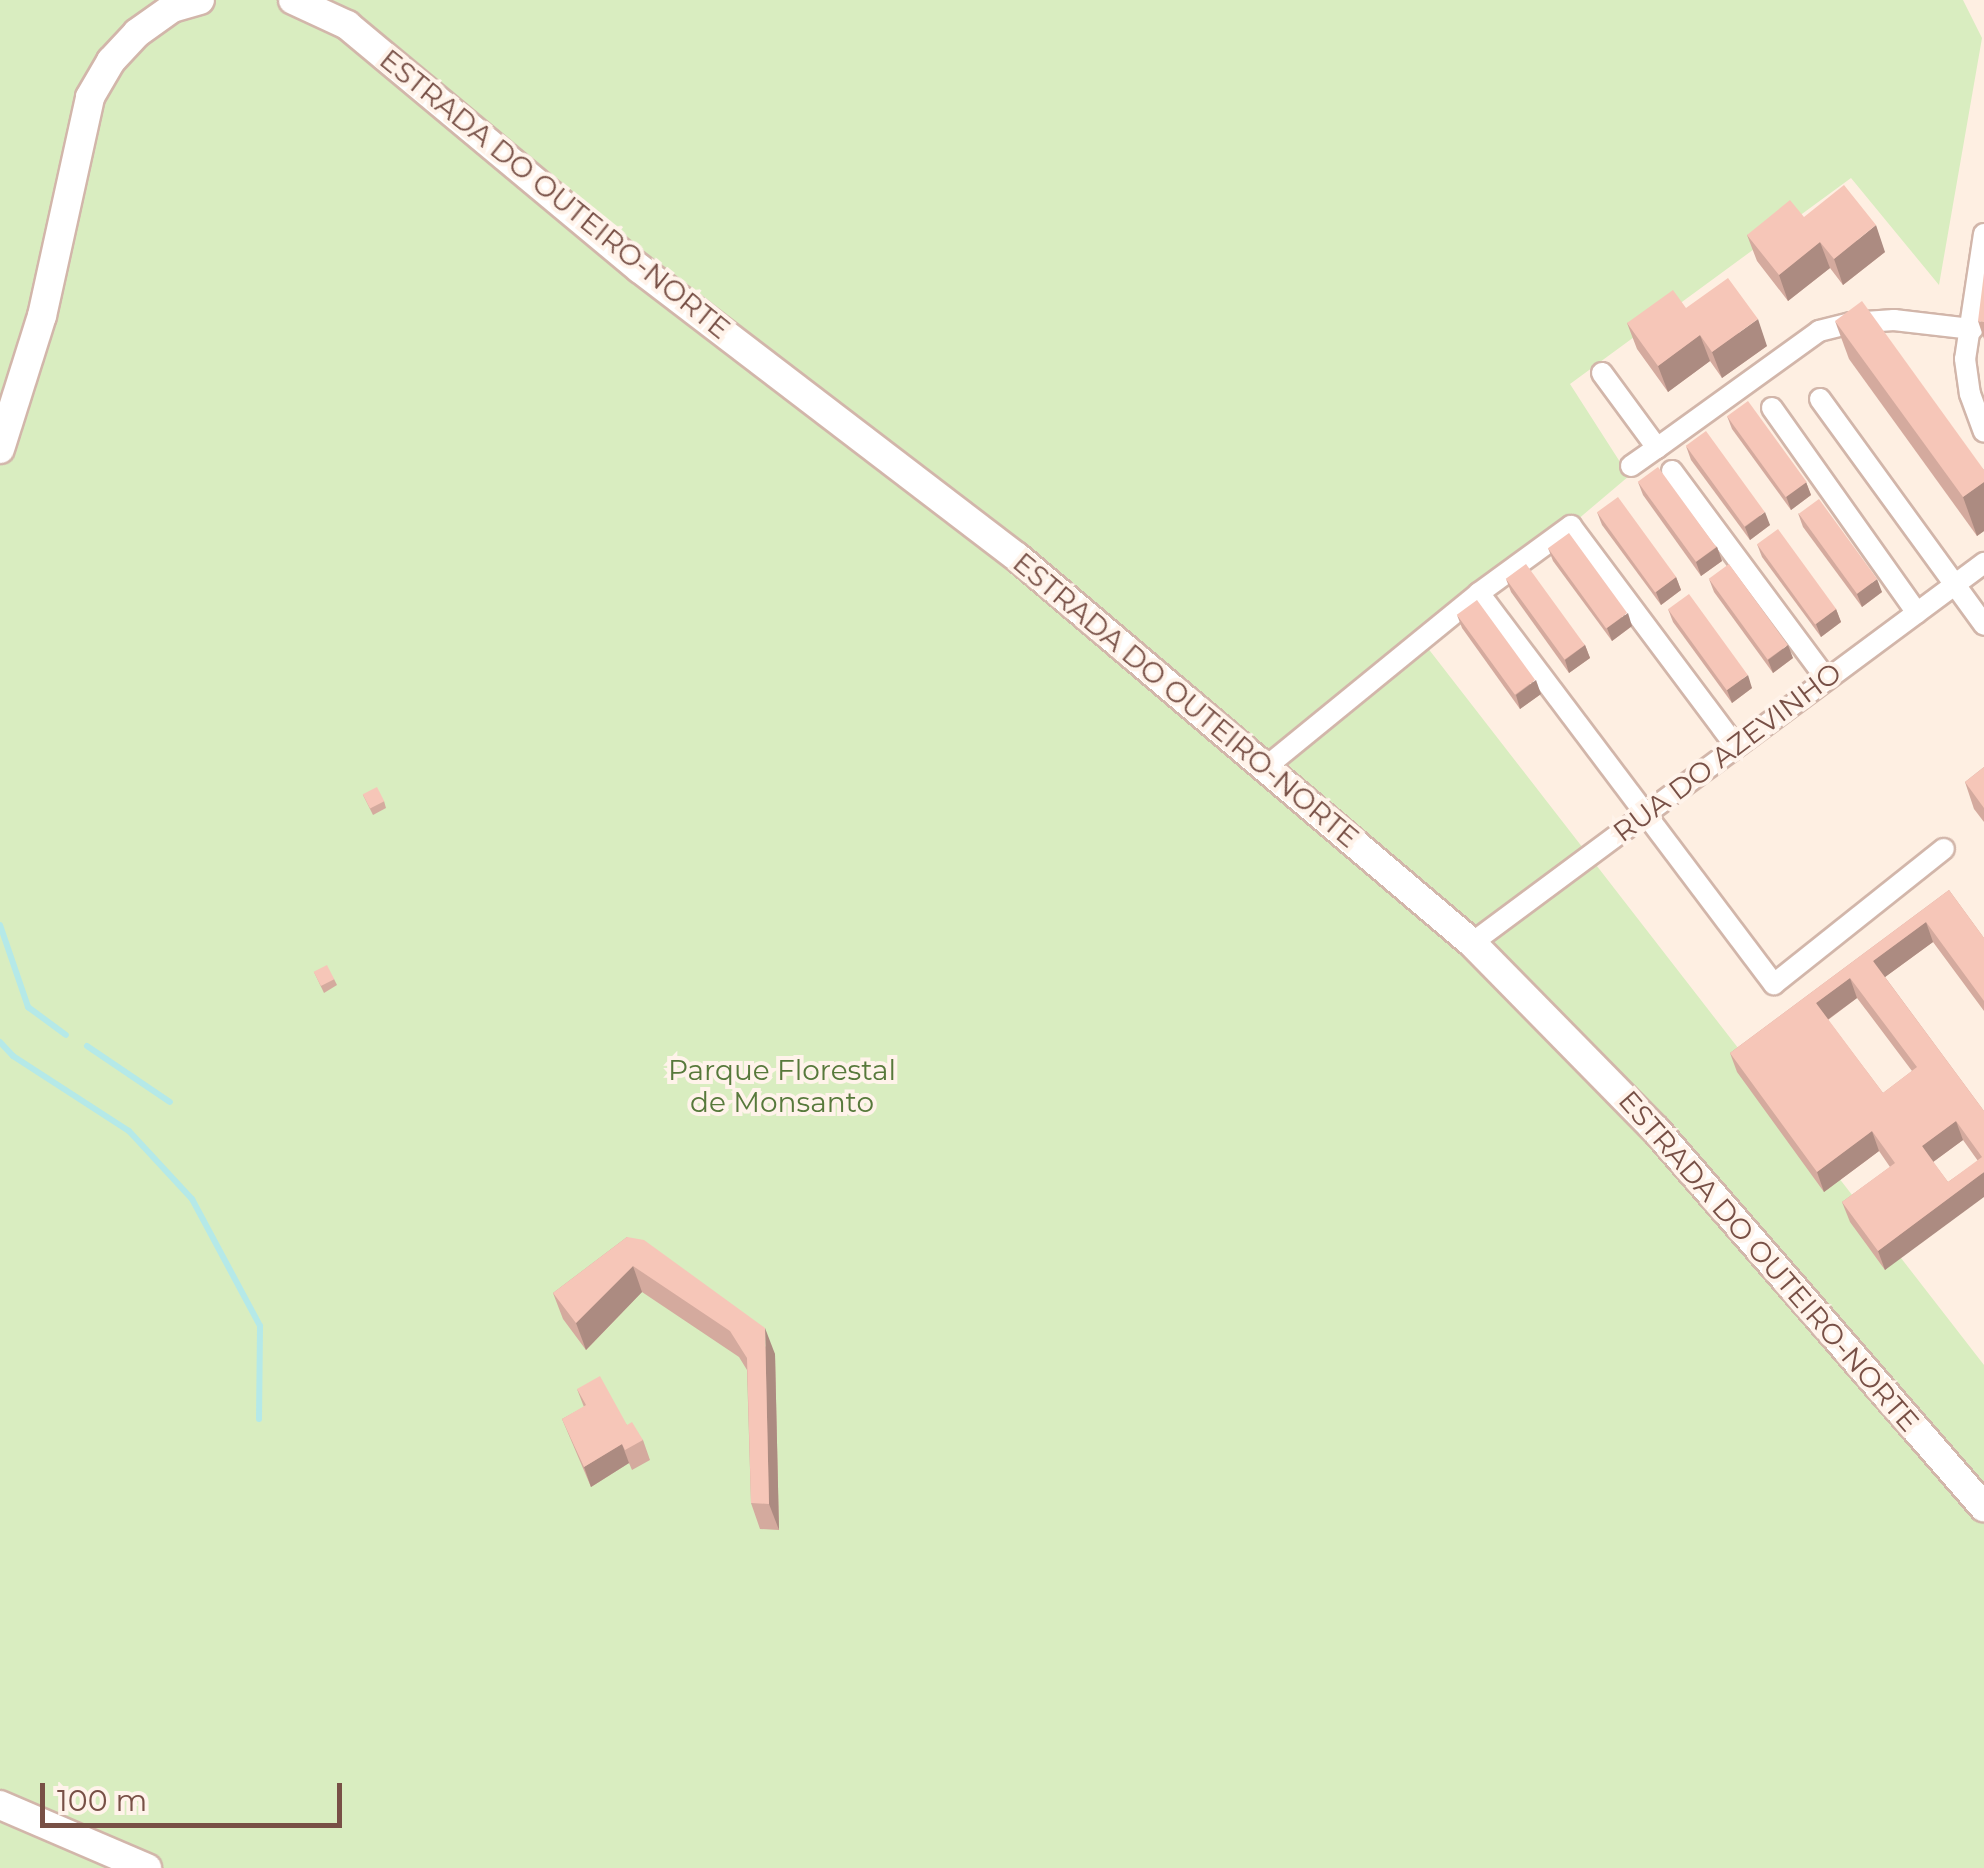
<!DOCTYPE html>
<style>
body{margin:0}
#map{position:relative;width:1984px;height:1868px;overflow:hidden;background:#feefe2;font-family:Montserrat,sans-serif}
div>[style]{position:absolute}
.green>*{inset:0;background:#d9edc0}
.stream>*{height:6px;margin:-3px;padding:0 3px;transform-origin:3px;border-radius:3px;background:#b5e9e8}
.roads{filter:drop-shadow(2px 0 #d2b6aa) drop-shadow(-2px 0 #d2b6aa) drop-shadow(0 2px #d2b6aa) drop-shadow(0 -2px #d2b6aa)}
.minor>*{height:20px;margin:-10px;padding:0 10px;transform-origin:10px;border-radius:10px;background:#fff}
.tertiary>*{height:28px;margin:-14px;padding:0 14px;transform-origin:14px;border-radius:14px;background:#fff}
.wall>*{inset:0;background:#d4aa9e}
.shaded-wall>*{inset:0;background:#ac8b81}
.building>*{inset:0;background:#f6c6b8;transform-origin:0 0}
span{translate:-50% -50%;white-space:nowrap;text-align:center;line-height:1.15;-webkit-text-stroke:8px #fff3ea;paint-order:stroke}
.street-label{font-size:28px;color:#785046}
.park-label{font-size:28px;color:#57793b}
.scale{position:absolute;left:40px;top:1783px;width:302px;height:45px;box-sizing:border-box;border:5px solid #785046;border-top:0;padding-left:12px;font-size:30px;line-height:35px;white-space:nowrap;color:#785046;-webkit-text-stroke:8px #fff3ea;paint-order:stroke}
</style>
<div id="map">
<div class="green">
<div style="clip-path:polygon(0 0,1963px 0,1982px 38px,1939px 285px,1851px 178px,1570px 384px,1629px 476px,1427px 647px,1984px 1365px,1984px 1868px,0 1868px)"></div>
</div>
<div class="stream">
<div style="left:0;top:925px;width:87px;rotate:71.1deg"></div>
<div style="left:28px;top:1007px;width:47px;rotate:36.4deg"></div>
<div style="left:0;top:1042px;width:19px;rotate:47deg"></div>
<div style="left:13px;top:1056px;width:138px;rotate:32.9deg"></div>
<div style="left:129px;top:1131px;width:93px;rotate:47.2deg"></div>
<div style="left:192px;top:1199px;width:144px;rotate:61.8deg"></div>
<div style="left:260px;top:1326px;width:93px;rotate:90.6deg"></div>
<div style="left:87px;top:1046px;width:100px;rotate:34deg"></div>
</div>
<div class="roads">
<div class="minor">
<div style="left:1984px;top:234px;width:126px;rotate:98.6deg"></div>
<div style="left:1965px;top:359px;width:35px;rotate:82deg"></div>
<div style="left:1970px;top:394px;width:40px;rotate:69.8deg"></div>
<div style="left:1602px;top:373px;width:93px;rotate:53.7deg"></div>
<div style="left:1657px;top:448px;width:200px;rotate:-35.8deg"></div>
<div style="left:1819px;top:331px;width:33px;rotate:-14deg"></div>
<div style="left:1851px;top:323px;width:43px;rotate:-4deg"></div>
<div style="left:1894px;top:320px;width:79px;rotate:6.6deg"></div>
<div style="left:1820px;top:399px;width:279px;rotate:54deg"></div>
<div style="left:1772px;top:408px;width:251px;rotate:54.7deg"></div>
<div style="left:1631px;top:466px;width:32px;rotate:-35deg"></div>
<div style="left:1672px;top:471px;width:258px;rotate:53.4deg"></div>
<div style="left:1479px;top:593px;width:490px;rotate:53deg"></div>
<div style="left:1774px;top:984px;width:217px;rotate:-38.5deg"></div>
<div style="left:1266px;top:767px;width:275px;rotate:-39.2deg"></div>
<div style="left:1479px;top:593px;width:114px;rotate:-36.1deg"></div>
<div style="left:1571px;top:526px;width:274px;rotate:53.2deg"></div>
<div style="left:1472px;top:943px;width:638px;rotate:-36.58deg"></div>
</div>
<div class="tertiary">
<div style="left:293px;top:0;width:60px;rotate:24.8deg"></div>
<div style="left:347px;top:25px;width:381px;rotate:39.8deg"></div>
<div style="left:640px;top:269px;width:474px;rotate:37.4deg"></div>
<div style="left:1017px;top:557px;width:597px;rotate:40.31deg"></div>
<div style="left:1472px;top:943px;width:262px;rotate:45.5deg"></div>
<div style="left:1656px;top:1130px;width:500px;rotate:49deg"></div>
<div style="left:0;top:449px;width:139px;rotate:-72.5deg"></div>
<div style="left:42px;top:316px;width:224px;rotate:-77.6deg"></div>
<div style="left:90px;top:97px;width:42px;rotate:-59.7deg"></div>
<div style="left:111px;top:61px;width:38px;rotate:-47deg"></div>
<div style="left:137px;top:33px;width:43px;rotate:-35.5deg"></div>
<div style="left:172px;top:8px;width:29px;rotate:-16deg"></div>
<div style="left:0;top:1805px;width:160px;rotate:23.2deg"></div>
</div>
</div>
<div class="wall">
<div style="clip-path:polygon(1804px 217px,1885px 252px,1843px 285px,1830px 268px,1788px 301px,1757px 261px,1747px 235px)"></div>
<div style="clip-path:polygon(1686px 308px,1767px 346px,1722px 378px,1710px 361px,1668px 392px,1637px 349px,1627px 323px)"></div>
<div style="clip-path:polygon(1835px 321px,1984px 470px,1984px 531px,1977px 536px,1849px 359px)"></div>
<div style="clip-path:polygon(1978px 321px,1984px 322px,1984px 339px)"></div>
<div style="clip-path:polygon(1727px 416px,1806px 482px,1811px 495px,1791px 510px,1732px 429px)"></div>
<div style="clip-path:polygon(1686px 446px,1770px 525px,1750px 540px,1691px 460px)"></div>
<div style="clip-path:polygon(1638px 482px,1717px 547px,1722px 561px,1701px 576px,1643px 495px)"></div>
<div style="clip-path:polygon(1597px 512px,1676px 577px,1681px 590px,1661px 605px,1602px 525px)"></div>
<div style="clip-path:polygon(1798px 513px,1882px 592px,1862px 607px,1803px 527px)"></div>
<div style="clip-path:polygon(1757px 544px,1836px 609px,1841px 622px,1821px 637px,1762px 557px)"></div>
<div style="clip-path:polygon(1548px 548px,1632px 626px,1612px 641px,1553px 561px)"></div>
<div style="clip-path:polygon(1506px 579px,1585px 645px,1590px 658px,1569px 673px,1511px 592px)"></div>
<div style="clip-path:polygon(1709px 579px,1793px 658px,1773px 673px,1714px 592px)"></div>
<div style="clip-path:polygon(1668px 609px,1752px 688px,1732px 703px,1673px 622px)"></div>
<div style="clip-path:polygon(1457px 615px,1541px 694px,1520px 709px,1462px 628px)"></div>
<div style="clip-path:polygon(1984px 767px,1984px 822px,1974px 809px,1965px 782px)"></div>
<div style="clip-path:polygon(363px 795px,384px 801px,386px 808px,373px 815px)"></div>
<div style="clip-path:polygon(evenodd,1949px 890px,1984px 938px,1984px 1011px,1933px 942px,1885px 977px,1984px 1111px,1984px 1172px,1885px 1270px,1850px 1222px,1842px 1202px,1890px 1167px,1879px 1151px,1824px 1192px,1737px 1072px,1730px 1053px,1949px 890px,1857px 998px,1912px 1071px,1883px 1093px,1828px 1020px,1857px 998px,1949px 890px,1963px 1140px,1978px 1161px,1948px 1182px,1933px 1162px,1963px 1140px)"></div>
<div style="clip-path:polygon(314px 972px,334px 979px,337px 985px,324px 993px)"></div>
<div style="clip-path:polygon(627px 1237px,775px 1354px,779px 1530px,760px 1529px,751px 1503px,747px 1370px,739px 1357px,642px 1292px,586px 1350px,563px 1319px,553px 1293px)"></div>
<div style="clip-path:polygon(577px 1389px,627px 1425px,643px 1440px,650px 1460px,632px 1470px,629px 1463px,591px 1487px,562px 1419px,584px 1407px)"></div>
</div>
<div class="shaded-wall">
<div style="clip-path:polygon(1876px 225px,1885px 252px,1843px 285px,1834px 259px)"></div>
<div style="clip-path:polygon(1820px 242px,1830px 268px,1788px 301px,1779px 275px)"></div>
<div style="clip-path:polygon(1758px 319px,1767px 346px,1722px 378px,1712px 352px)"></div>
<div style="clip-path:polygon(1700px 335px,1710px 361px,1668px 392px,1658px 366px)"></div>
<div style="clip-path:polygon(1806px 482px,1811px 495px,1791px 510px,1786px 496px)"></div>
<div style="clip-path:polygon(1984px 482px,1984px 531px,1977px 536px,1963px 497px)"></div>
<div style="clip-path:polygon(1765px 512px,1770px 525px,1750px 540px,1745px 527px)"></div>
<div style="clip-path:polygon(1717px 547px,1722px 561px,1701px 576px,1696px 562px)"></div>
<div style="clip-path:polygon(1676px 577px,1681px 590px,1661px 605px,1656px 592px)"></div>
<div style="clip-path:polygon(1877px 579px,1882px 592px,1862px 607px,1857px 594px)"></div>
<div style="clip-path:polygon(1836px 609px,1841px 622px,1821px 637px,1816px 624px)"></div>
<div style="clip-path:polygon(1628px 613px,1632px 626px,1612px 641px,1607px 628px)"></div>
<div style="clip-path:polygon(1585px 645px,1590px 658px,1569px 673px,1565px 660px)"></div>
<div style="clip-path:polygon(1788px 645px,1793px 658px,1773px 673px,1768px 660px)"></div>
<div style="clip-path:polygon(1748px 675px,1752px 688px,1732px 703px,1727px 690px)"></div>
<div style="clip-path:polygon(1536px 680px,1541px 694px,1520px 709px,1516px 695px)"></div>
<div style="clip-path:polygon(1926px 922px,1933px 942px,1881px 980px,1873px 961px)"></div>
<div style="clip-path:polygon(1850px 978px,1857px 998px,1823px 1023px,1816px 1003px)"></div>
<div style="clip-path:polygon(1956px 1121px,1963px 1140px,1929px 1165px,1922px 1146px)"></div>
<div style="clip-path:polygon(1872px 1131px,1879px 1151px,1824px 1192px,1817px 1172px)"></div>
<div style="clip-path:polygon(1984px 1172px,1984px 1197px,1885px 1270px,1878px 1251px)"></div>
<div style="clip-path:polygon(633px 1266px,642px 1292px,586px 1350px,576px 1323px)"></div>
<div style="clip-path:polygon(765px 1328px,775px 1354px,779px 1530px,769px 1504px)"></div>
<div style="clip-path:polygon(622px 1444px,629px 1463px,591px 1487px,584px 1467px)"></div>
</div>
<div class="building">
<div style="clip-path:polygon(1844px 185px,1876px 225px,1834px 259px,1820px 242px,1779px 275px,1747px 235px,1790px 200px,1804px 217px)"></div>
<div style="clip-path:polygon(1984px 273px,1984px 322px,1978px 321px)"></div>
<div style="clip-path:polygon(1728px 278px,1758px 319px,1712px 352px,1700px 335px,1658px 366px,1627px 323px,1673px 290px,1686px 308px)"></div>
<div style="clip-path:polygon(1862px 301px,1984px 470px,1984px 482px,1963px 497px,1835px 321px)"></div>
<div style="left:1748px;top:401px;width:100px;height:26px;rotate:54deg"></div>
<div style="left:1706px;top:431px;width:100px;height:25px;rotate:54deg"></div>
<div style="left:1658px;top:467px;width:99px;height:25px;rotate:54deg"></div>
<div style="left:1618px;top:497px;width:99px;height:26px;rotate:54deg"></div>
<div style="left:1819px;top:499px;width:99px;height:25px;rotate:54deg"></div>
<div style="left:1778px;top:529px;width:99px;height:26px;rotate:54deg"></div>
<div style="left:1569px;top:533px;width:99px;height:26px;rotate:54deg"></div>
<div style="left:1526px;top:564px;width:100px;height:25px;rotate:54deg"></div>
<div style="left:1729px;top:564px;width:100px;height:25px;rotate:54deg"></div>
<div style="left:1689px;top:594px;width:100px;height:26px;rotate:54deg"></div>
<div style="left:1477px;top:600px;width:99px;height:25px;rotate:54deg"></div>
<div style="clip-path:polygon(1984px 767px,1984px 808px,1965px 782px)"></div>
<div style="left:377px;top:787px;width:16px;height:16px;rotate:63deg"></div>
<div style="clip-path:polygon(evenodd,1949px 890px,1984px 938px,1984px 1001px,1926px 922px,1873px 961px,1984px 1111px,1984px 1172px,1878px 1251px,1842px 1202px,1895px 1163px,1872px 1131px,1817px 1172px,1730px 1053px,1949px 890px,1850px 978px,1917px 1067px,1883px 1093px,1816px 1003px,1850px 978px,1949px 890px,1956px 1121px,1982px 1157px,1948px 1182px,1922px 1146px,1956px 1121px)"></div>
<div style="left:327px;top:965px;width:16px;height:15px;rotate:63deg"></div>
<div style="clip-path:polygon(627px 1237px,644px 1240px,765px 1328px,769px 1504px,751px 1503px,747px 1358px,730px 1331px,633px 1266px,576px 1323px,553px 1293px)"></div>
<div style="clip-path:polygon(600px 1376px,627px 1425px,632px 1422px,643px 1440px,625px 1450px,622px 1444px,584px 1467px,562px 1419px,586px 1405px,577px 1389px)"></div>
</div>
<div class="street-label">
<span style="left:555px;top:194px;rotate:39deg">ESTRADA DO OUTEIRO-NORTE</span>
<span style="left:1186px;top:700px;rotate:40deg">ESTRADA DO OUTEIRO-NORTE</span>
<span style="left:1727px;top:752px;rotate:-37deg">RUA DO AZEVINHO</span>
<span style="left:1769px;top:1261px;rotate:49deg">ESTRADA DO OUTEIRO-NORTE</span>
</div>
<div class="park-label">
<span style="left:782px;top:1086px">Parque Florestal<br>de Monsanto</span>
</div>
<div class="scale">100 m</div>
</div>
